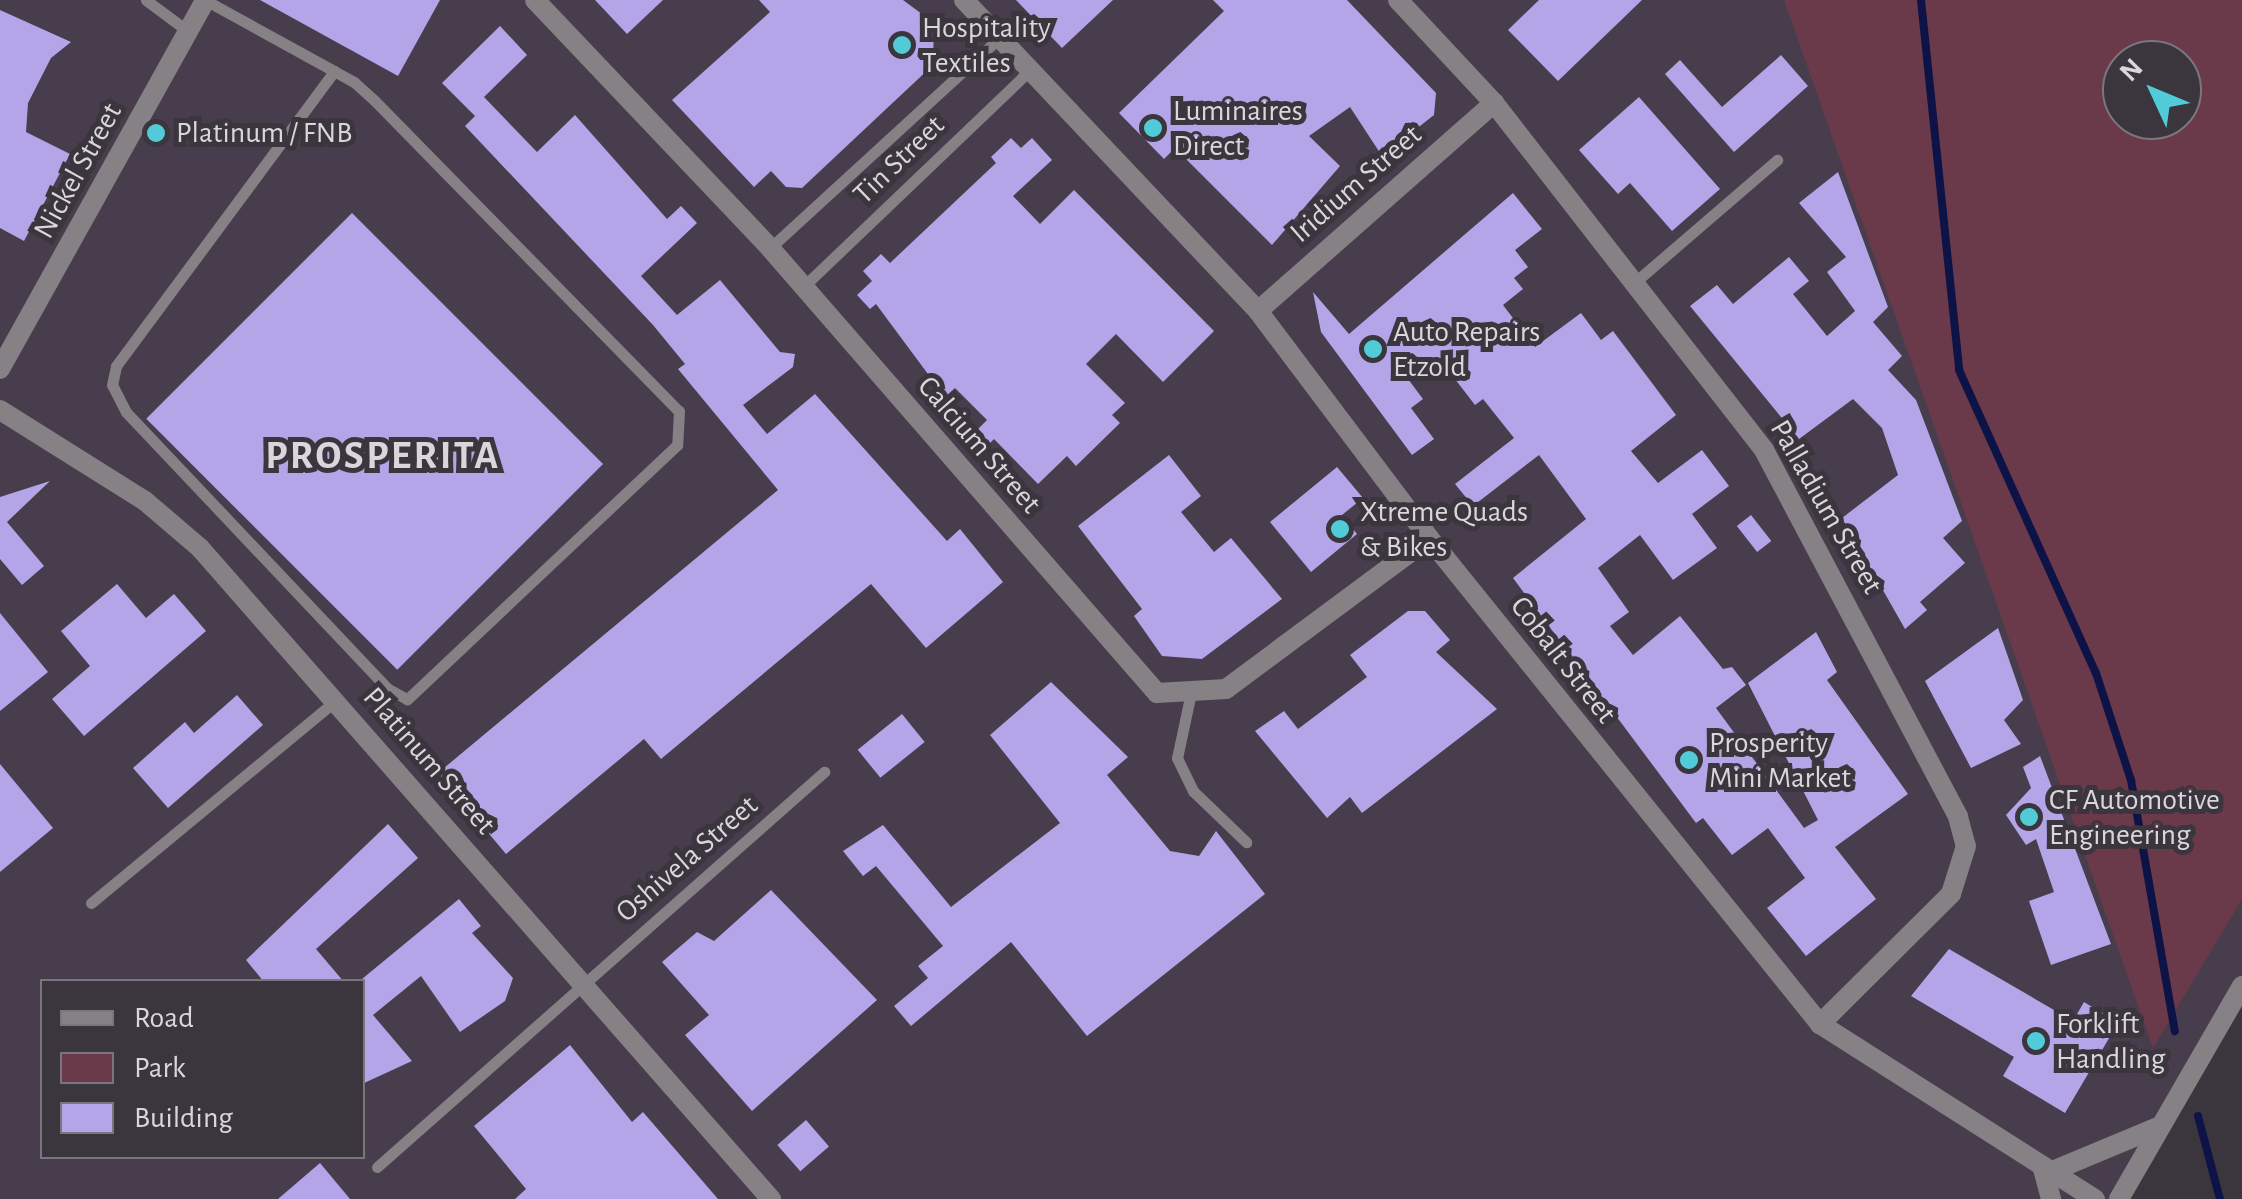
<!DOCTYPE html>
<style>
body{margin:0}
#map{position:relative;width:2242px;height:1199px;overflow:hidden;background:#3b353e;font-family:"Alegreya Sans",sans-serif}
div>[style]{position:absolute}
.built>*{inset:0;background:#483d4c}
.green>*{inset:0;background:#6b3a4a}
.stream>*{height:8px;margin:-4px;padding:0 4px;transform-origin:4px;border-radius:4px;background:#0e1347}
.building>*{inset:0;background:#b3a5e7;transform-origin:0 0}
.service>*{height:11px;margin:-5.5px;padding:0 5.5px;transform-origin:5.5px;border-radius:5.5px;background:#868184}
.minor>*{height:20px;margin:-10px;padding:0 10px;transform-origin:10px;border-radius:10px;background:#868184}
.tertiary>*{height:20px;margin:-10px;padding:0 10px;transform-origin:10px;border-radius:10px;background:#868184}
.dots>*{width:28px;height:28px;translate:-50% -50%;box-sizing:border-box;border:5px solid #3b353e;border-radius:50%}
span{translate:-50% -50%;white-space:nowrap;text-align:center;line-height:1.15;-webkit-text-stroke:10px #3b353e;paint-order:stroke}
.poi-label{font-size:30px;color:#dad6dc}
.left{translate:0 -50%;text-align:left}
.street-label{font-size:30px;color:#dad6dc}
.district-label{font-size:40px;color:#dad6dc;font-weight:700;letter-spacing:2.5px}
.legend{position:absolute;left:40px;top:979px;width:325px;height:180px;box-sizing:border-box;background:#3b353e;border:2px solid #7b757d;margin:0;padding:12px 18px;list-style:none;font-size:30px;color:#dad6dc}
.legend li{display:flex;align-items:center;gap:20px;height:50px}
.legend b{width:50px;border:2px solid #7b757d}
.north{position:absolute;left:2102px;top:40px;width:100px;height:100px;box-sizing:border-box;background:#3b353e;border:2px solid #7b757d;border-radius:50%;rotate:314deg;font-size:28px;font-weight:700;line-height:40px;text-align:center;color:#dad6dc}
.north::after{content:'';display:block;margin:auto;width:35px;height:45px;background:#52cbd8;clip-path:polygon(50% 0,100% 100%,50% 72%,0 100%)}
</style>
<div id="map">
<div class="built">
<div style="clip-path:polygon(evenodd,0 0,2242px 0,2242px 986px,2117px 1199px,0 1199px,0 0,2122px 60px,2182px 60px,2182px 120px,2122px 120px,2122px 60px,0 0,42px 982px,362px 982px,362px 1156px,42px 1156px,42px 982px)"></div>
</div>
<div class="green">
<div style="clip-path:polygon(evenodd,1784px 0,2242px 0,2242px 899px,2153px 1048px,1784px 0,2122px 60px,2182px 60px,2182px 120px,2122px 120px,2122px 60px)"></div>
</div>
<div class="stream">
<div style="left:1921px;top:0;width:372px;rotate:84.1deg"></div>
<div style="left:1959px;top:370px;width:333px;rotate:65.7deg"></div>
<div style="left:2096px;top:673px;width:113px;rotate:71.9deg"></div>
<div style="left:2131px;top:780px;width:255px;rotate:80.1deg"></div>
<div style="left:2198px;top:1116px;width:86px;rotate:75.2deg"></div>
</div>
<div class="building">
<div style="clip-path:polygon(260px 0,440px 0,398px 76px)"></div>
<div style="clip-path:polygon(595px 0,663px 0,627px 34px)"></div>
<div style="clip-path:polygon(759px 0,903px 0,934px 23px,933px 65px,802px 188px,786px 187px,771px 171px,754px 187px,672px 100px,770px 12px)"></div>
<div style="clip-path:polygon(1016px 0,1113px 0,1062px 48px)"></div>
<div style="clip-path:polygon(1213px 0,1347px 0,1436px 93px,1434px 115px,1382px 156px,1350px 107px,1309px 136px,1340px 166px,1272px 245px,1175px 148px,1164px 159px,1119px 113px,1224px 11px)"></div>
<div style="clip-path:polygon(1539px 0,1642px 0,1558px 81px,1508px 30px)"></div>
<div style="clip-path:polygon(0 10px,71px 42px,51px 58px,28px 103px,26px 132px,70px 154px,24px 241px,0 228px)"></div>
<div style="clip-path:polygon(500px 26px,527px 55px,484px 97px,537px 152px,575px 115px,667px 219px,681px 206px,697px 223px,641px 276px,677px 315px,720px 280px,780px 352px,795px 354px,793px 367px,743px 405px,767px 434px,815px 394px,947px 541px,960px 529px,1003px 582px,926px 648px,871px 584px,661px 759px,644px 739px,506px 854px,438px 773px,778px 490px,678px 369px,685px 364px,653px 325px,465px 126px,475px 116px,442px 83px)"></div>
<div style="clip-path:polygon(1781px 55px,1808px 86px,1734px 152px,1665px 74px,1680px 60px,1722px 107px)"></div>
<div style="clip-path:polygon(1639px 97px,1720px 189px,1672px 231px,1630px 183px,1618px 194px,1579px 150px)"></div>
<div style="clip-path:polygon(1011px 138px,1021px 148px,1032px 138px,1052px 160px,1013px 196px,1040px 224px,1074px 190px,1214px 331px,1163px 382px,1116px 334px,1086px 364px,1125px 403px,1112px 415px,1120px 423px,1076px 466px,1067px 456px,1038px 484px,994px 439px,988px 445px,975px 432px,987px 420px,955px 388px,945px 397px,876px 304px,870px 309px,857px 295px,872px 281px,863px 271px,881px 254px,890px 263px,996px 163px,991px 157px)"></div>
<div style="clip-path:polygon(1838px 172px,1888px 307px,1873px 322px,1902px 356px,1888px 370px,1916px 400px,1962px 521px,1943px 538px,1965px 563px,1920px 602px,1927px 610px,1905px 629px,1842px 518px,1898px 475px,1882px 428px,1853px 399px,1799px 439px,1690px 306px,1717px 285px,1733px 304px,1789px 257px,1809px 281px,1793px 294px,1827px 336px,1855px 311px,1827px 272px,1846px 257px,1799px 203px)"></div>
<div style="clip-path:polygon(1513px 193px,1542px 229px,1515px 250px,1528px 267px,1514px 278px,1523px 289px,1503px 305px,1535px 347px,1581px 313px,1601px 340px,1613px 331px,1676px 415px,1631px 451px,1658px 483px,1702px 450px,1729px 486px,1692px 514px,1717px 548px,1673px 580px,1640px 535px,1598px 568px,1629px 612px,1610px 626px,1633px 655px,1680px 616px,1723px 669px,1732px 667px,1746px 685px,1716px 708px,1804px 828px,1818px 820px,1748px 683px,1816px 632px,1837px 672px,1827px 680px,1908px 794px,1835px 847px,1876px 899px,1806px 956px,1767px 908px,1805px 878px,1768px 828px,1732px 855px,1703px 818px,1696px 823px,1513px 578px,1586px 519px,1539px 455px,1473px 506px,1455px 484px,1514px 438px,1483px 399px,1475px 405px,1438px 357px,1408px 379px,1423px 399px,1411px 408px,1434px 439px,1412px 455px,1321px 332px,1313px 292px,1349px 334px)"></div>
<div style="left:352px;top:213px;width:355px;height:291px;rotate:45deg"></div>
<div style="clip-path:polygon(1169px 455px,1201px 496px,1181px 512px,1214px 552px,1231px 538px,1282px 599px,1202px 659px,1162px 656px,1134px 616px,1142px 609px,1078px 526px)"></div>
<div style="clip-path:polygon(1337px 467px,1363px 498px,1342px 515px,1357px 534px,1311px 572px,1270px 522px)"></div>
<div style="clip-path:polygon(50px 481px,7px 522px,44px 566px,22px 585px,0 559px,0 497px)"></div>
<div style="left:1751px;top:515px;width:33px;height:18px;rotate:52deg"></div>
<div style="clip-path:polygon(117px 584px,146px 618px,174px 594px,206px 631px,84px 736px,52px 699px,90px 666px,61px 631px)"></div>
<div style="clip-path:polygon(1408px 611px,1425px 611px,1450px 640px,1436px 652px,1497px 709px,1362px 813px,1350px 797px,1327px 818px,1255px 731px,1284px 711px,1298px 729px,1367px 677px,1350px 655px)"></div>
<div style="clip-path:polygon(0 613px,48px 672px,0 711px)"></div>
<div style="clip-path:polygon(1998px 628px,2023px 700px,2004px 720px,2021px 744px,1971px 768px,1925px 681px)"></div>
<div style="clip-path:polygon(1051px 682px,1128px 757px,1107px 775px,1170px 851px,1199px 856px,1216px 831px,1265px 894px,1087px 1036px,1011px 942px,911px 1026px,894px 1006px,928px 978px,918px 966px,943px 946px,876px 866px,863px 876px,843px 851px,883px 825px,951px 907px,1060px 823px,990px 735px)"></div>
<div style="clip-path:polygon(237px 695px,263px 725px,168px 808px,133px 768px,185px 722px,194px 733px)"></div>
<div style="left:902px;top:714px;width:36px;height:57px;rotate:51deg"></div>
<div style="clip-path:polygon(2040px 756px,2111px 944px,2051px 965px,2029px 901px,2054px 892px,2036px 839px,2026px 845px,2006px 815px,2031px 788px,2023px 767px)"></div>
<div style="clip-path:polygon(0 764px,53px 828px,0 872px)"></div>
<div style="clip-path:polygon(388px 824px,418px 858px,316px 949px,344px 982px,264px 982px,246px 960px)"></div>
<div style="clip-path:polygon(771px 890px,877px 1000px,752px 1111px,685px 1035px,709px 1015px,662px 962px,697px 932px,714px 941px)"></div>
<div style="clip-path:polygon(459px 899px,481px 926px,472px 933px,513px 978px,505px 1001px,460px 1032px,421px 976px,373px 1015px,412px 1061px,362px 1084px,362px 979px)"></div>
<div style="clip-path:polygon(1949px 949px,2073px 1021px,2084px 1002px,2118px 1023px,2065px 1113px,2003px 1076px,2014px 1057px,1911px 996px)"></div>
<div style="clip-path:polygon(570px 1045px,632px 1122px,643px 1112px,718px 1199px,515px 1199px,526px 1189px,474px 1126px)"></div>
<div style="left:806px;top:1120px;width:35px;height:38px;rotate:49deg"></div>
<div style="clip-path:polygon(320px 1163px,350px 1199px,278px 1199px)"></div>
</div>
<div class="service">
<div style="left:146px;top:0;width:54px;rotate:36.7deg"></div>
<div style="left:205px;top:0;width:147px;rotate:28.8deg"></div>
<div style="left:334px;top:71px;width:23px;rotate:29deg"></div>
<div style="left:354px;top:82px;width:28px;rotate:42deg"></div>
<div style="left:375px;top:101px;width:434px;rotate:45.6deg"></div>
<div style="left:679px;top:411px;width:34px;rotate:93deg"></div>
<div style="left:677px;top:445px;width:371px;rotate:136.7deg"></div>
<div style="left:407px;top:699px;width:21px;rotate:-152deg"></div>
<div style="left:388px;top:689px;width:381px;rotate:-133.4deg"></div>
<div style="left:126px;top:412px;width:30px;rotate:-117deg"></div>
<div style="left:112px;top:385px;width:19px;rotate:-78deg"></div>
<div style="left:116px;top:366px;width:367px;rotate:-53.5deg"></div>
<div style="left:770px;top:248px;width:312px;rotate:-42.5deg"></div>
<div style="left:1634px;top:283px;width:189px;rotate:-40.7deg"></div>
<div style="left:803px;top:287px;width:314px;rotate:-43.7deg"></div>
<div style="left:1190px;top:697px;width:62px;rotate:102deg"></div>
<div style="left:1177px;top:758px;width:37px;rotate:64deg"></div>
<div style="left:1193px;top:791px;width:74px;rotate:43.9deg"></div>
<div style="left:91px;top:903px;width:318px;rotate:-39.6deg"></div>
<div style="left:377px;top:1167px;width:597px;rotate:-41.47deg"></div>
</div>
<div class="minor">
<div style="left:535px;top:0;width:342px;rotate:46.5deg"></div>
<div style="left:770px;top:248px;width:590px;rotate:48.99deg"></div>
<div style="left:1157px;top:693px;width:69px;rotate:-3.3deg"></div>
<div style="left:1226px;top:689px;width:253px;rotate:-36.6deg"></div>
<div style="left:964px;top:0;width:428px;rotate:46.6deg"></div>
<div style="left:1258px;top:311px;width:284px;rotate:53deg"></div>
<div style="left:1429px;top:538px;width:624px;rotate:51.18deg"></div>
<div style="left:1820px;top:1024px;width:326px;rotate:32.5deg"></div>
<div style="left:1398px;top:0;width:141px;rotate:47deg"></div>
<div style="left:1494px;top:103px;width:440px;rotate:52.1deg"></div>
<div style="left:1764px;top:450px;width:415px;rotate:62.1deg"></div>
<div style="left:1958px;top:817px;width:30px;rotate:75deg"></div>
<div style="left:1966px;top:846px;width:50px;rotate:107.4deg"></div>
<div style="left:1951px;top:894px;width:185px;rotate:135.2deg"></div>
<div style="left:1258px;top:311px;width:315px;rotate:-41.4deg"></div>
<div style="left:0;top:410px;width:171px;rotate:32.1deg"></div>
<div style="left:145px;top:501px;width:72px;rotate:40.5deg"></div>
<div style="left:200px;top:548px;width:866px;rotate:48.75deg"></div>
</div>
<div class="tertiary">
<div style="left:0;top:369px;width:422px;rotate:-60.9deg"></div>
<div style="left:2043px;top:1169px;width:31px;rotate:75deg"></div>
<div style="left:2050px;top:1172px;width:117px;rotate:-22.6deg"></div>
<div style="left:2119px;top:1199px;width:246px;rotate:-60deg"></div>
</div>
<div class="dots">
<div style="left:902px;top:45px;background:#52cbd8"></div>
<div style="left:1153px;top:128px;background:#52cbd8"></div>
<div style="left:156px;top:133px;background:#52cbd8"></div>
<div style="left:1373px;top:349px;background:#52cbd8"></div>
<div style="left:1340px;top:529px;background:#52cbd8"></div>
<div style="left:1689px;top:760px;background:#52cbd8"></div>
<div style="left:2029px;top:817px;background:#52cbd8"></div>
<div style="left:2036px;top:1041px;background:#52cbd8"></div>
</div>
<div class="poi-label">
<span class="left" style="left:922px;top:45px">Hospitality<br>Textiles</span>
<span class="left" style="left:1173px;top:128px">Luminaires<br>Direct</span>
<span class="left" style="left:176px;top:133px">Platinum / FNB</span>
<span class="left" style="left:1393px;top:349px">Auto Repairs<br>Etzold</span>
<span class="left" style="left:1360px;top:529px">Xtreme Quads<br>&amp; Bikes</span>
<span class="left" style="left:1709px;top:760px">Prosperity<br>Mini Market</span>
<span class="left" style="left:2049px;top:817px">CF Automotive<br>Engineering</span>
<span class="left" style="left:2056px;top:1041px">Forklift<br>Handling</span>
</div>
<div class="street-label">
<span style="left:899px;top:160px;rotate:-44deg">Tin Street</span>
<span style="left:78px;top:171px;rotate:-61deg">Nickel Street</span>
<span style="left:1356px;top:184px;rotate:-41deg">Iridium Street</span>
<span style="left:979px;top:445px;rotate:49deg">Calcium Street</span>
<span style="left:1826px;top:507px;rotate:60deg">Palladium Street</span>
<span style="left:1563px;top:660px;rotate:52deg">Cobalt Street</span>
<span style="left:429px;top:761px;rotate:49deg">Platinum Street</span>
<span style="left:687px;top:859px;rotate:-41deg">Oshivela Street</span>
</div>
<div class="district-label">
<span style="left:383px;top:456px">PROSPERITA</span>
</div>
<ul class="legend">
<li><b style="height:12px;background:#868184"></b>Road</li>
<li><b style="height:28px;background:#6b3a4a"></b>Park</li>
<li><b style="height:28px;background:#b3a5e7"></b>Building</li>
</ul>
<div class="north">N</div>
</div>
